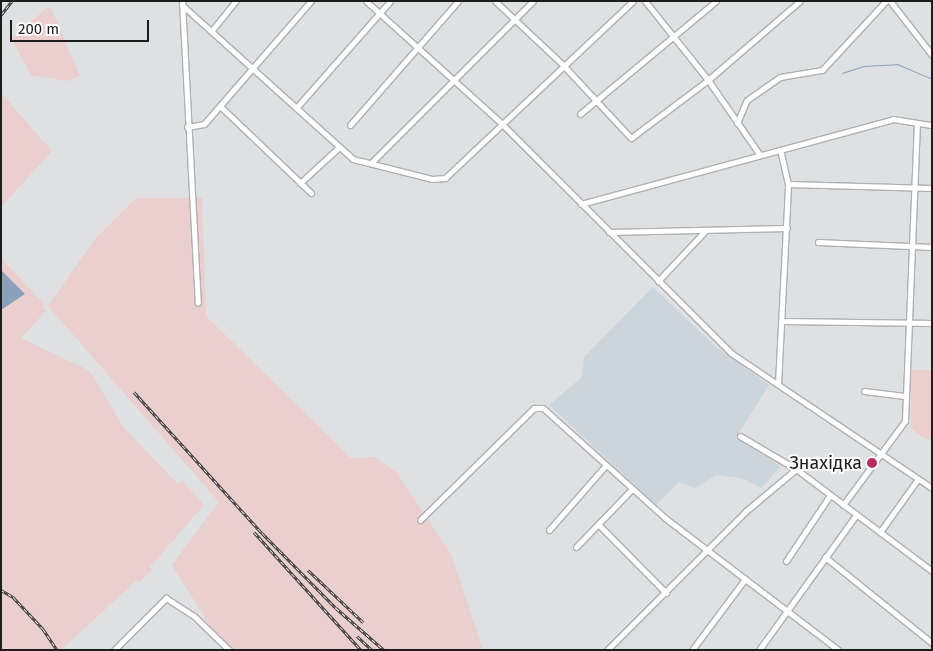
<!DOCTYPE html>
<meta charset="utf-8">
<style>
body{margin:0}
#map{position:relative;width:933px;height:651px;overflow:hidden;background:#dee0e2;font-family:"Fira Sans",sans-serif}
div>[style]{position:absolute}
.built>*{inset:0;background:#cdd5dc}
.industrial>*{inset:0;background:#eacfce}
.education>*{inset:0;background:#eacfcc}
.water>*{inset:0;background:#8ba1b9}
.stream>*{height:1px;margin:-0.5px;padding:0 0.5px;transform-origin:0.5px;border-radius:0.5px;background:#8ba1b9}
.roads{filter:drop-shadow(1px 0 #aeb0b1) drop-shadow(-1px 0 #aeb0b1) drop-shadow(0 1px #aeb0b1) drop-shadow(0 -1px #aeb0b1)}
.street>*{height:5px;margin:-2.5px;padding:0 2.5px;transform-origin:2.5px;border-radius:2.5px;background:#fff}
.rail>*{height:3px;margin-top:-1.5px;transform-origin:0;background:repeating-linear-gradient(90deg,#fff 0 4px,#373838 0 8px);box-sizing:border-box;border-block:1px solid #373838}
.dots>*{width:14px;height:14px;translate:-50% -50%;box-sizing:border-box;border:2px solid #fff;border-radius:50%}
span{translate:-50% -50%;white-space:nowrap;text-align:center;line-height:1.15;-webkit-text-stroke:4px #fff;paint-order:stroke}
.poi-label{font-size:18px;color:#1c1d1d}
.right{translate:-100% -50%;text-align:right}
.frame{position:absolute;inset:0;border:2px solid #1c1d1d;pointer-events:none}
.scale{position:absolute;left:10px;top:20px;width:139px;height:22px;box-sizing:border-box;border:2px solid #1c1d1d;border-top:0;padding-left:6px;font-size:15px;line-height:18px;white-space:nowrap;color:#1c1d1d;-webkit-text-stroke:4px #fff;paint-order:stroke}
</style>
<div id="map">
<div class="built">
<div style="clip-path:polygon(653px 287px,717px 348px,769px 385px,736px 438px,781px 466px,761px 488px,741px 478px,717px 475px,694px 488px,679px 482px,656px 505px,549px 405px,582px 377px,584px 357px)"></div>
</div>
<div class="industrial">
<div style="clip-path:polygon(47px 8px,51px 8px,80px 76px,67px 81px,31px 75px,11px 38px)"></div>
<div style="clip-path:polygon(1px 93px,52px 151px,1px 207px)"></div>
<div style="clip-path:polygon(136px 198px,202px 198px,206px 316px,351px 458px,375px 457px,397px 473px,451px 554px,483px 650px,233px 650px,212px 629px,172px 565px,219px 502px,48px 306px,95px 239px)"></div>
<div style="clip-path:polygon(1px 258px,44px 304px,42px 307px,46px 311px,21px 338px,90px 371px,124px 428px,178px 484px,182px 480px,204px 505px,150px 567px,152px 570px,140px 582px,137px 580px,61px 650px,1px 650px)"></div>
</div>
<div class="education">
<div style="clip-path:polygon(911px 370px,932px 370px,932px 439px,925px 439px,911px 428px)"></div>
</div>
<div class="water">
<div style="clip-path:polygon(1px 270px,25px 294px,1px 310px)"></div>
</div>
<div class="stream">
<div style="left:842px;top:73px;width:22px;rotate:-18deg"></div>
<div style="left:863px;top:66px;width:34px;rotate:-3deg"></div>
<div style="left:897px;top:64px;width:38px;rotate:23deg"></div>
</div>
<div class="roads">
<div class="street">
<div style="left:182px;top:1px;width:302px;rotate:87deg"></div>
<div style="left:366px;top:1px;width:183px;rotate:42.1deg"></div>
<div style="left:502px;top:124px;width:324px;rotate:45deg"></div>
<div style="left:731px;top:353px;width:242px;rotate:33.9deg"></div>
<div style="left:495px;top:1px;width:92px;rotate:43.2deg"></div>
<div style="left:562px;top:64px;width:101px;rotate:47deg"></div>
<div style="left:631px;top:138px;width:96px;rotate:-37deg"></div>
<div style="left:708px;top:80px;width:121px;rotate:-40.7deg"></div>
<div style="left:645px;top:1px;width:101px;rotate:51.4deg"></div>
<div style="left:708px;top:80px;width:91px;rotate:55.3deg"></div>
<div style="left:890px;top:1px;width:68px;rotate:52.1deg"></div>
<div style="left:182px;top:5px;width:230px;rotate:42deg"></div>
<div style="left:353px;top:159px;width:81px;rotate:14.2deg"></div>
<div style="left:432px;top:179px;width:13px;rotate:-4deg"></div>
<div style="left:445px;top:178px;width:258px;rotate:-43.3deg"></div>
<div style="left:213px;top:29px;width:36px;rotate:-51deg"></div>
<div style="left:220px;top:106px;width:126px;rotate:43.7deg"></div>
<div style="left:297px;top:107px;width:141px;rotate:-48.7deg"></div>
<div style="left:580px;top:114px;width:177px;rotate:-39.7deg"></div>
<div style="left:737px;top:123px;width:25px;rotate:-67deg"></div>
<div style="left:747px;top:100px;width:40px;rotate:-34.9deg"></div>
<div style="left:780px;top:77px;width:43px;rotate:-9.5deg"></div>
<div style="left:822px;top:70px;width:94px;rotate:-47.2deg"></div>
<div style="left:350px;top:125px;width:164px;rotate:-48.9deg"></div>
<div style="left:187px;top:127px;width:17px;rotate:-10deg"></div>
<div style="left:204px;top:124px;width:163px;rotate:-49deg"></div>
<div style="left:371px;top:163px;width:229px;rotate:-45deg"></div>
<div style="left:300px;top:183px;width:52px;rotate:-42.6deg"></div>
<div style="left:788px;top:184px;width:144px;rotate:1.6deg"></div>
<div style="left:581px;top:204px;width:323px;rotate:-15.2deg"></div>
<div style="left:893px;top:119px;width:39px;rotate:9deg"></div>
<div style="left:609px;top:232px;width:178px;rotate:-1.3deg"></div>
<div style="left:818px;top:242px;width:114px;rotate:2.5deg"></div>
<div style="left:658px;top:281px;width:70px;rotate:-46.7deg"></div>
<div style="left:784px;top:321px;width:148px;rotate:0.8deg"></div>
<div style="left:778px;top:384px;width:200px;rotate:-87.1deg"></div>
<div style="left:788px;top:184px;width:35px;rotate:-103deg"></div>
<div style="left:864px;top:391px;width:41px;rotate:7deg"></div>
<div style="left:740px;top:436px;width:65px;rotate:30.5deg"></div>
<div style="left:796px;top:469px;width:170px;rotate:36.9deg"></div>
<div style="left:843px;top:505px;width:104px;rotate:-53.6deg"></div>
<div style="left:905px;top:421px;width:298px;rotate:-87.7deg"></div>
<div style="left:420px;top:520px;width:160px;rotate:-44.5deg"></div>
<div style="left:534px;top:408px;width:9px"></div>
<div style="left:543px;top:408px;width:164px;rotate:42deg"></div>
<div style="left:665px;top:518px;width:218px;rotate:37.3deg"></div>
<div style="left:598px;top:524px;width:97px;rotate:45.4deg"></div>
<div style="left:549px;top:530px;width:86px;rotate:-48.8deg"></div>
<div style="left:880px;top:532px;width:65px;rotate:-54.4deg"></div>
<div style="left:576px;top:547px;width:81px;rotate:-46deg"></div>
<div style="left:825px;top:557px;width:137px;rotate:38.8deg"></div>
<div style="left:786px;top:561px;width:79px;rotate:-56.3deg"></div>
<div style="left:114px;top:650px;width:74px;rotate:-45deg"></div>
<div style="left:166px;top:598px;width:33px;rotate:33deg"></div>
<div style="left:194px;top:616px;width:49px;rotate:44.2deg"></div>
<div style="left:607px;top:650px;width:197px;rotate:-45deg"></div>
<div style="left:746px;top:511px;width:65px;rotate:-40deg"></div>
<div style="left:692px;top:650px;width:89px;rotate:-53.3deg"></div>
<div style="left:759px;top:650px;width:166px;rotate:-54.3deg"></div>
</div>
</div>
<div class="rail">
<div style="left:1px;top:15px;width:18px;rotate:-52deg"></div>
<div style="left:134px;top:392px;width:190px;rotate:47.8deg"></div>
<div style="left:262px;top:533px;width:105px;rotate:45.4deg"></div>
<div style="left:336px;top:608px;width:64px;rotate:41.2deg"></div>
<div style="left:254px;top:532px;width:159px;rotate:47.8deg"></div>
<div style="left:308px;top:570px;width:76px;rotate:43.4deg"></div>
<div style="left:1px;top:590px;width:14px;rotate:30deg"></div>
<div style="left:13px;top:597px;width:44px;rotate:46.8deg"></div>
<div style="left:43px;top:629px;width:25px;rotate:56deg"></div>
<div style="left:357px;top:636px;width:21px;rotate:43deg"></div>
</div>
<div class="dots">
<div style="left:872px;top:463px;background:#b82b5f"></div>
</div>
<div class="poi-label">
<span class="right" style="left:862px;top:463px">Знахідка</span>
</div>
<div class="frame"></div>
<div class="scale">200 m</div>
</div>
